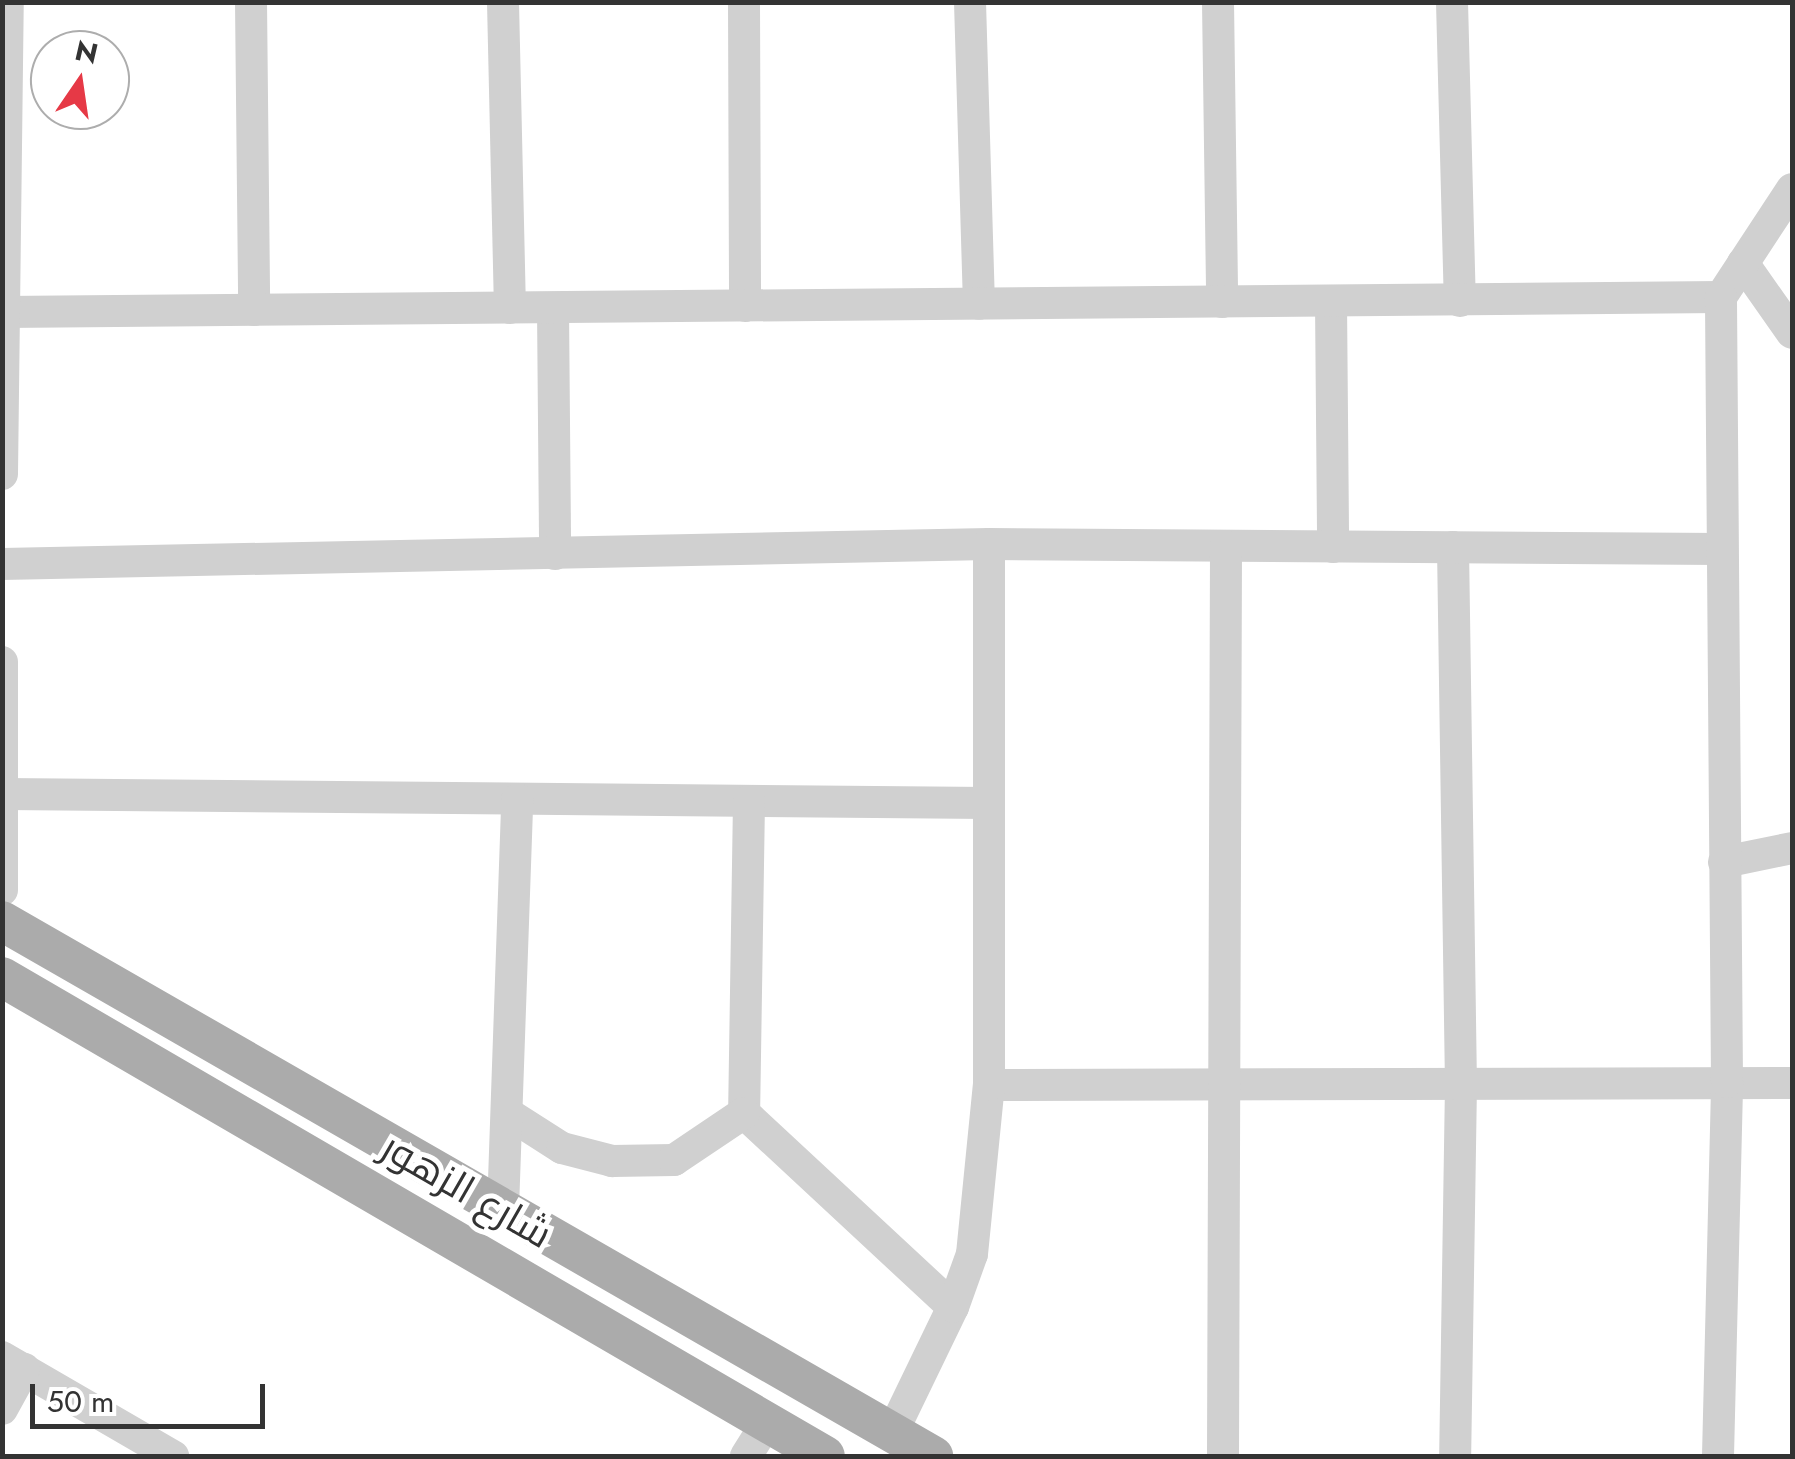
<!DOCTYPE html>
<meta charset="utf-8">
<style>
body{margin:0}
#map{position:relative;width:1795px;height:1459px;overflow:hidden;background:#fff;font-family:Jost,Cairo,sans-serif}
div>[style]{position:absolute}
.minor>*{height:32px;margin:-16px;padding:0 16px;transform-origin:16px;border-radius:16px;background:#d0d0d0}
.major>*{height:40px;margin:-20px;padding:0 20px;transform-origin:20px;border-radius:20px;background:#ababab}
span{translate:-50% -50%;white-space:nowrap;text-align:center;line-height:1.15;-webkit-text-stroke:10px #fff;paint-order:stroke}
.street-label{font-size:40px;color:#333}
.frame{position:absolute;inset:0;border:5px solid #333;pointer-events:none}
.north{position:absolute;left:30px;top:30px;width:100px;height:100px;box-sizing:border-box;background:#fff;border:2px solid #adadad;border-radius:50%;rotate:13deg;font-size:28px;font-weight:700;line-height:40px;text-align:center;color:#333}
.north::after{content:'';display:block;margin:auto;width:35px;height:45px;background:#e63946;clip-path:polygon(50% 0,100% 100%,50% 72%,0 100%)}
.scale{position:absolute;left:30px;top:1384px;width:235px;height:45px;box-sizing:border-box;border:5px solid #333;border-top:0;padding-left:12px;font-size:30px;line-height:35px;white-space:nowrap;color:#333;-webkit-text-stroke:8px #fff;paint-order:stroke}
</style>
<div id="map">
<div class="minor">
<div style="left:251px;top:2px;width:308px;rotate:89.4deg"></div>
<div style="left:503px;top:2px;width:306px;rotate:88.7deg"></div>
<div style="left:744px;top:2px;width:304px;rotate:89.8deg"></div>
<div style="left:970px;top:2px;width:302px;rotate:88.3deg"></div>
<div style="left:1218px;top:2px;width:300px;rotate:89.2deg"></div>
<div style="left:1452px;top:2px;width:299px;rotate:88.5deg"></div>
<div style="left:1743px;top:263px;width:85px;rotate:55deg"></div>
<div style="left:1331px;top:302px;width:245px;rotate:89.5deg"></div>
<div style="left:553px;top:308px;width:246px;rotate:89.5deg"></div>
<div style="left:4px;top:312px;width:1717px;rotate:-0.5deg"></div>
<div style="left:1721px;top:297px;width:129px;rotate:-56.7deg"></div>
<div style="left:2px;top:474px;width:472px;rotate:-89.3deg"></div>
<div style="left:1453px;top:547px;width:537px;rotate:89.15deg"></div>
<div style="left:1461px;top:1084px;width:372px;rotate:90.9deg"></div>
<div style="left:2px;top:564px;width:987px;rotate:-1.16deg"></div>
<div style="left:989px;top:544px;width:732px;rotate:0.39deg"></div>
<div style="left:2px;top:662px;width:228px;rotate:90deg"></div>
<div style="left:4px;top:794px;width:984px;rotate:0.52deg"></div>
<div style="left:749px;top:801px;width:312px;rotate:90.9deg"></div>
<div style="left:744px;top:1113px;width:285px;rotate:42.9deg"></div>
<div style="left:1724px;top:862px;width:69px;rotate:-11.6deg"></div>
<div style="left:989px;top:1085px;width:803px;rotate:-0.14deg"></div>
<div style="left:507px;top:1113px;width:65px;rotate:32.5deg"></div>
<div style="left:562px;top:1148px;width:52px;rotate:14.6deg"></div>
<div style="left:612px;top:1161px;width:62px;rotate:-0.9deg"></div>
<div style="left:674px;top:1160px;width:84px;rotate:-33.9deg"></div>
<div style="left:503px;top:1209px;width:410px;rotate:-88deg"></div>
<div style="left:2px;top:1357px;width:198px;rotate:30.1deg"></div>
<div style="left:2px;top:1409px;width:46px;rotate:-61.2deg"></div>
<div style="left:892px;top:1433px;width:140px;rotate:-64.2deg"></div>
<div style="left:953px;top:1307px;width:56px;rotate:-70.3deg"></div>
<div style="left:972px;top:1254px;width:170px;rotate:-84.3deg"></div>
<div style="left:989px;top:1085px;width:541px;rotate:-90deg"></div>
<div style="left:746px;top:1456px;width:39px;rotate:-58deg"></div>
<div style="left:1223px;top:1456px;width:910px;rotate:-89.81deg"></div>
<div style="left:1718px;top:1456px;width:374px;rotate:-88.6deg"></div>
<div style="left:1727px;top:1082px;width:785px;rotate:-90.44deg"></div>
</div>
<div class="major">
<div style="left:2px;top:921px;width:1074px;rotate:29.88deg"></div>
<div style="left:2px;top:977px;width:952px;rotate:30.2deg"></div>
</div>
<div class="street-label">
<span style="left:467px;top:1190px;rotate:30deg">شارع الزهور</span>
</div>
<div class="frame"></div>
<div class="north">N</div>
<div class="scale">50 m</div>
</div>
